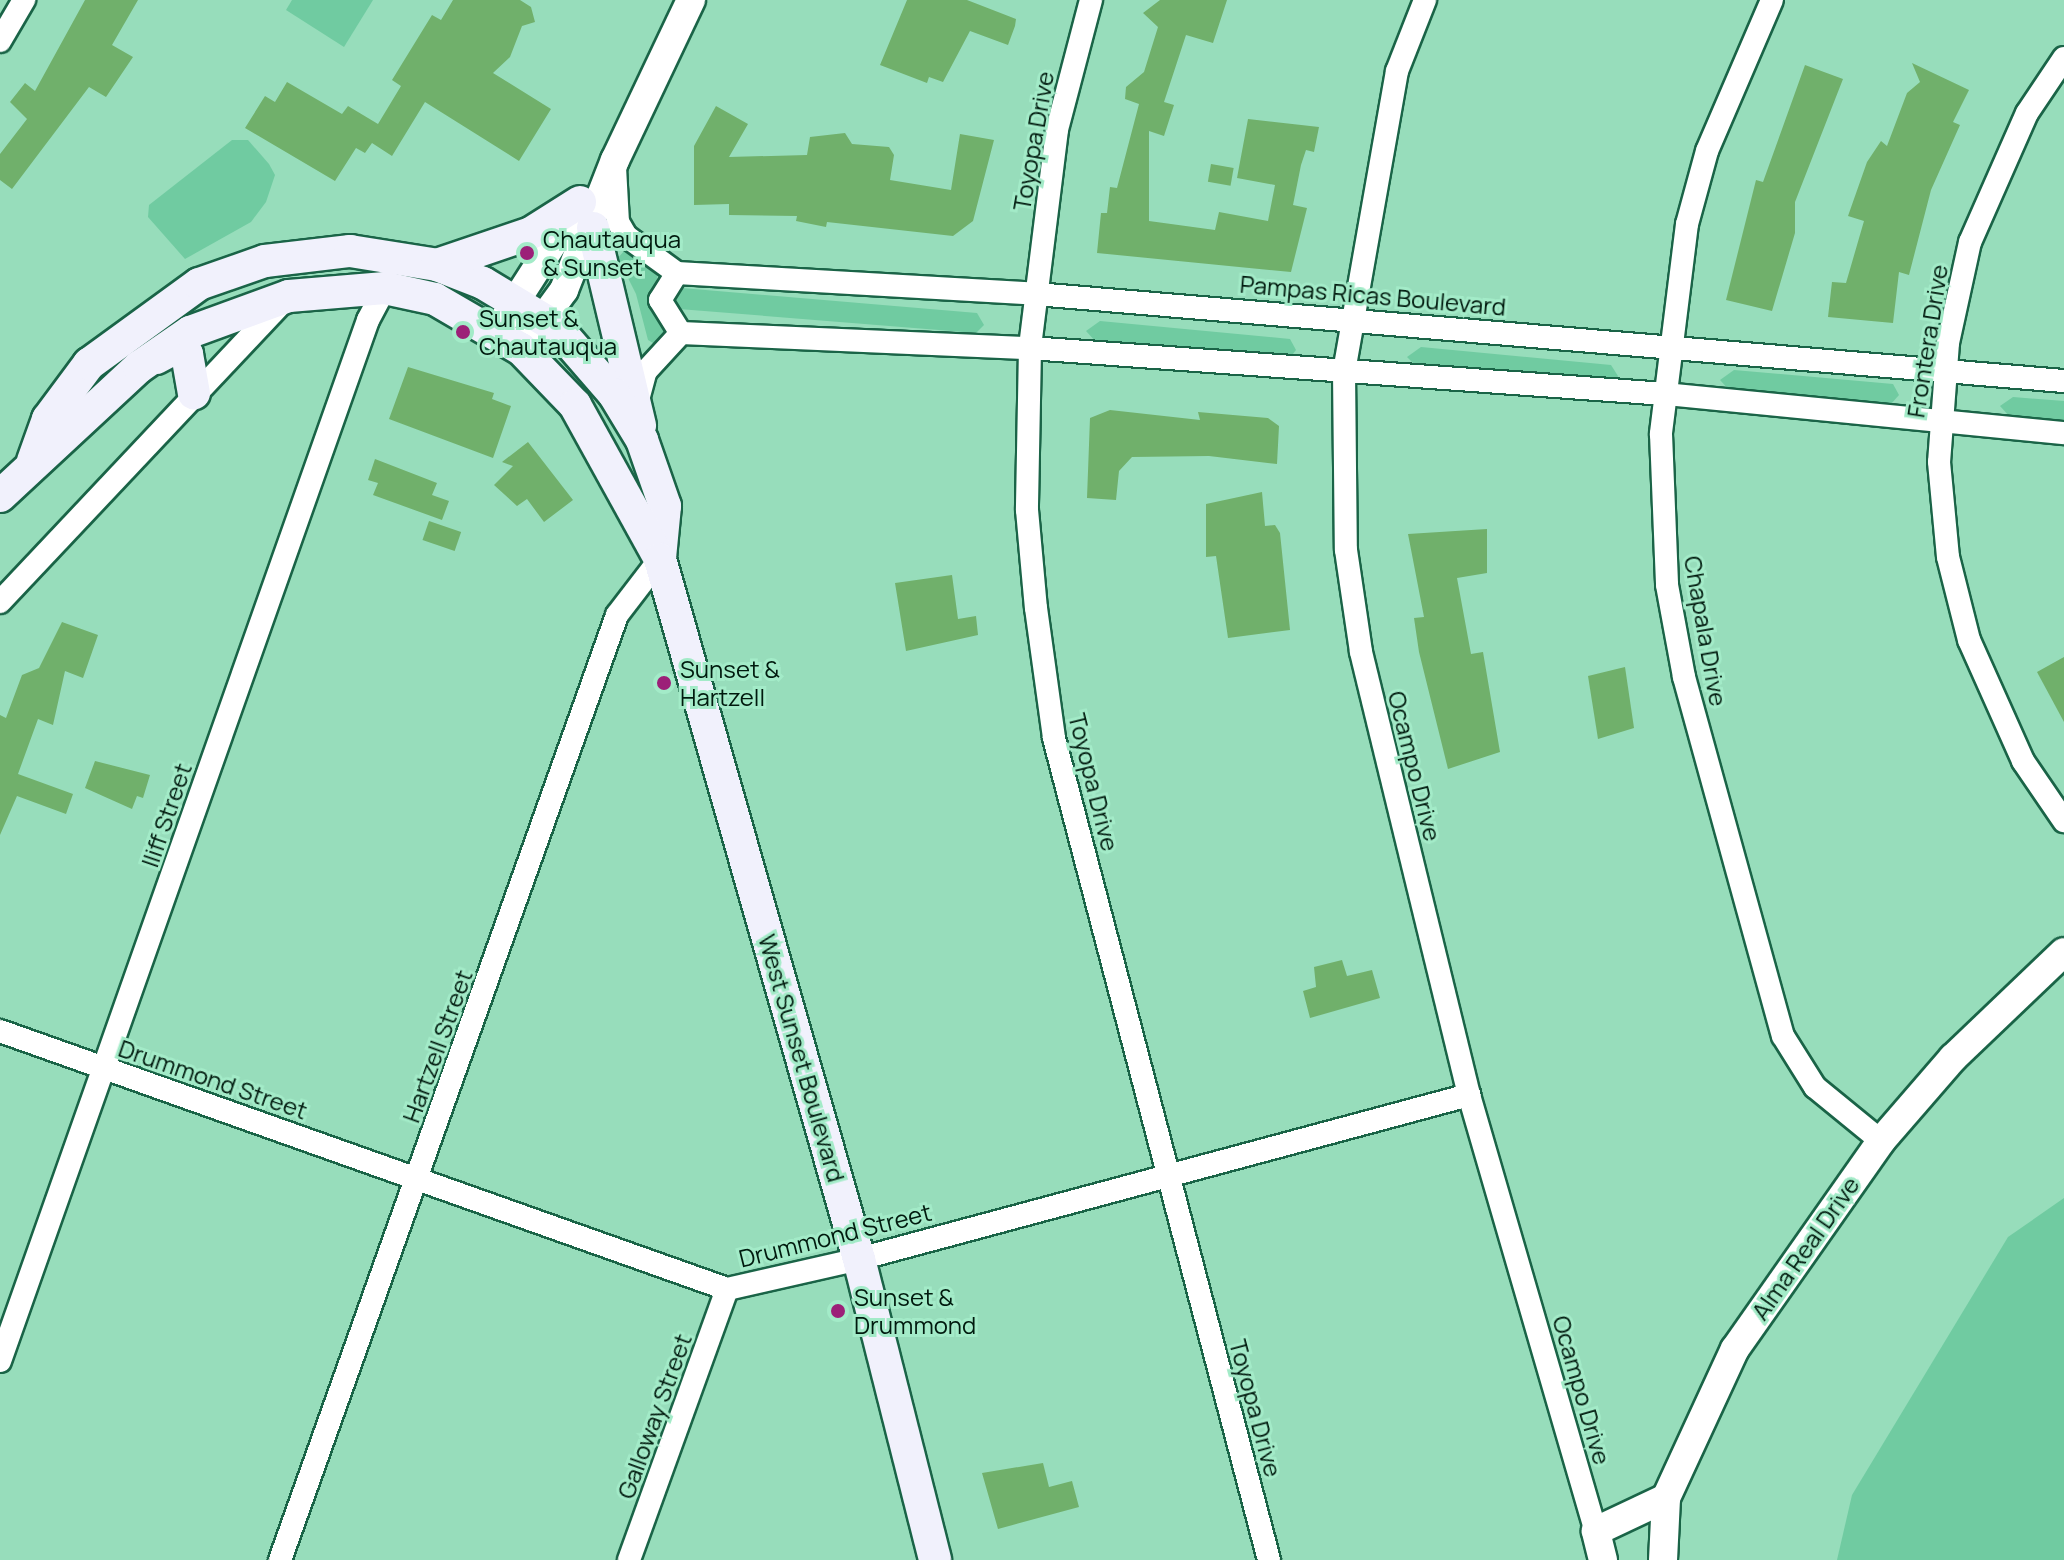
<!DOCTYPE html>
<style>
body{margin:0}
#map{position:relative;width:2064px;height:1560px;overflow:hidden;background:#97ddbb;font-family:Manrope,sans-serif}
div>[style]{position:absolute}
.green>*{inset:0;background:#70cba1}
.building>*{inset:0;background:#70b06b;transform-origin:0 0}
.roads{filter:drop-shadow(2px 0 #1a6447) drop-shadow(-2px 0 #1a6447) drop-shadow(0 2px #1a6447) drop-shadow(0 -2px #1a6447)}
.minor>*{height:22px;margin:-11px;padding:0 11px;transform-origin:11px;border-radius:11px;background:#fff}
.tertiary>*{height:28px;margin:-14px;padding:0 14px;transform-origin:14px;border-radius:14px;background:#fff}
.secondary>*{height:32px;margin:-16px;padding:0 16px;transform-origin:16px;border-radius:16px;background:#f1f1fc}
.dots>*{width:22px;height:22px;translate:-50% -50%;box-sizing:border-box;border:4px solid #a3ebc8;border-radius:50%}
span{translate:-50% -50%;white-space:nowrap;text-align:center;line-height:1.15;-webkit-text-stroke:6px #a3ebc8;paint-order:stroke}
.street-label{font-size:24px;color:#001a0e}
.poi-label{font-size:24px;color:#001a0e}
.left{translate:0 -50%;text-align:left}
</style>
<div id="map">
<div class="green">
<div style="clip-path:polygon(292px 0,373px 0,344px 47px,286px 10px)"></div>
<div style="clip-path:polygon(232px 140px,248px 140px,269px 164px,275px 175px,266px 202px,251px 222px,185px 259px,148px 217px,149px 205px)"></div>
<div style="clip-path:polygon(624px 251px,658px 273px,651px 310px,668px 335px,658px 346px,648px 340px,636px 294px,618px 258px)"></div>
<div style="clip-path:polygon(682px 288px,977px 313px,984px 325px,976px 333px,679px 309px,673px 305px,673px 291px)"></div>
<div style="clip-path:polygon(1100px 321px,1290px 339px,1296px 350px,1289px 359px,1096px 342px,1086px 331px)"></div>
<div style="clip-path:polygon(1421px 347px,1611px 365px,1618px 376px,1615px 382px,1418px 368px,1407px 357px)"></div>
<div style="clip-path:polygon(1734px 370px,1893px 384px,1899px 395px,1891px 404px,1730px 391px,1720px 380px)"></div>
<div style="clip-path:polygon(2013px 397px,2064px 401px,2064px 421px,2010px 417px,2000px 406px)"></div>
<div style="clip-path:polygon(2064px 1198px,2064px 1560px,1837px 1560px,1852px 1495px,2008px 1237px)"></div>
</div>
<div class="building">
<div style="clip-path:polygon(85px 0,138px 0,112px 45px,133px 57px,106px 97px,89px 87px,12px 189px,0 180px,0 154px,27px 119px,10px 102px,25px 83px,35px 91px)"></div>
<div style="clip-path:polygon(453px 0,520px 0,531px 7px,535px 22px,522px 26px,510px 57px,493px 73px,551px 109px,519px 161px,425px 102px,392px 156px,372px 143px,365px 153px,356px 148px,335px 181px,245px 128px,265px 96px,275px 102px,287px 82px,342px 114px,348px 106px,378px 124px,401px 86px,392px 80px,432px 15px,441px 20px)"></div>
<div style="clip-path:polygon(907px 0,967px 0,1016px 19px,1015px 26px,1008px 45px,970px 31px,943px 82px,929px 77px,927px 83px,880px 65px)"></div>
<div style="clip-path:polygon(1160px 0,1227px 0,1213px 43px,1186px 35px,1164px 102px,1174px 105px,1164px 136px,1149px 131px,1149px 221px,1215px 230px,1219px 212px,1268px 221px,1275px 185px,1237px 178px,1248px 119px,1319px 127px,1314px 152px,1306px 150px,1301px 165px,1293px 205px,1307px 208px,1291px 272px,1097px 253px,1101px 213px,1107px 213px,1110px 187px,1117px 188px,1139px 104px,1125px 99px,1126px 87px,1144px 72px,1158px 27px,1143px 13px)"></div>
<div style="clip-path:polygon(1912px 63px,1969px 90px,1953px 122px,1960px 125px,1931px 190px,1909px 275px,1899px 272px,1893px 323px,1828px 317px,1832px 282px,1846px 283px,1864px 221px,1848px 216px,1867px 162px,1881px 141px,1887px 146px,1907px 93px,1920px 82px)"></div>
<div style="clip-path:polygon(1805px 65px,1843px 79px,1795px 202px,1795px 233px,1772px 311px,1726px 300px,1756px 180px,1763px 182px)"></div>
<div style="clip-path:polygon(716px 106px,748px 124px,729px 157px,807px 155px,810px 137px,845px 133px,852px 144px,889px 147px,894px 155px,890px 180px,951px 190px,960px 134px,994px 140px,973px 221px,953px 236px,827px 222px,826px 227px,796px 221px,797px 216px,729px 215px,729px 204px,694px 205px,694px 146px)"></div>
<div style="left:1211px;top:164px;width:23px;height:18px;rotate:10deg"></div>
<div style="clip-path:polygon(408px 367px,494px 393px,492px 399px,511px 406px,493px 458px,389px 419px)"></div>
<div style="clip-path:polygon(1110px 410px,1200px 420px,1198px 412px,1268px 418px,1279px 426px,1277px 464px,1209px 456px,1132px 457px,1119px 471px,1116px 500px,1087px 498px,1090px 418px)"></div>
<div style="clip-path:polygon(528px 442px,573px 500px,544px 522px,527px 499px,517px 506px,494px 485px,513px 466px,502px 462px)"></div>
<div style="clip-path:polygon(375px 459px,437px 483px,432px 495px,449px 501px,442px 520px,373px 495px,378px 483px,368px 480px)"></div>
<div style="clip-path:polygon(1262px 492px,1265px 526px,1275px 525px,1280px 533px,1290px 630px,1228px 638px,1216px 556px,1206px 557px,1206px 504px)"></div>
<div style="left:429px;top:521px;width:34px;height:20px;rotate:19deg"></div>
<div style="clip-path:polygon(1487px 529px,1487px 573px,1457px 578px,1471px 654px,1483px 652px,1500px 752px,1448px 769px,1419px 652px,1414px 618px,1424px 617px,1408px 534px)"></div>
<div style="clip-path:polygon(952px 575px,958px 619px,976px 616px,978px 635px,906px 651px,895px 583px)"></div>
<div style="clip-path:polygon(62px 622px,98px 635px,83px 678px,65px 671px,53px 725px,38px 719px,18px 774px,73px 794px,66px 814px,17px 796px,0 835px,0 715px,6px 718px,22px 675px,39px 668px)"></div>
<div style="clip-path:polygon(2064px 657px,2064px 722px,2037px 672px)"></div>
<div style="clip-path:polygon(1625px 667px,1634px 728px,1598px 739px,1588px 676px)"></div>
<div style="clip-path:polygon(95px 761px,150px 775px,143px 798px,137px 796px,132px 809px,85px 788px)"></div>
<div style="clip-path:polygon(1342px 960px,1347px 976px,1372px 970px,1380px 998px,1310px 1018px,1303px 991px,1316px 987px,1314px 967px)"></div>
<div style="clip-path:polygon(1043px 1463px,1049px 1487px,1072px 1481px,1079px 1507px,998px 1529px,982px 1473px)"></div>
</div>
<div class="roads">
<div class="minor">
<div style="left:1091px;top:0;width:134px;rotate:104.7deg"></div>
<div style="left:1057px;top:130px;width:220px;rotate:97.1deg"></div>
<div style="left:1030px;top:348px;width:162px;rotate:91.1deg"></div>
<div style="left:1027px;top:510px;width:98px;rotate:84.8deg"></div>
<div style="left:1036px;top:608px;width:131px;rotate:82.1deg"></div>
<div style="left:1054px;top:738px;width:850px;rotate:75.34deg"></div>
<div style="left:1425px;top:0;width:76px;rotate:111.5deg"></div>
<div style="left:1397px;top:71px;width:306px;rotate:100deg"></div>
<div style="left:1344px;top:372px;width:178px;rotate:89.4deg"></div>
<div style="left:1346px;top:550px;width:103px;rotate:81.6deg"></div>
<div style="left:1361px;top:652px;width:456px;rotate:76.3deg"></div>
<div style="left:1469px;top:1095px;width:454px;rotate:73.8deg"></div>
<div style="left:1772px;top:0;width:164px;rotate:113.3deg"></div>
<div style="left:1707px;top:151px;width:76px;rotate:105.3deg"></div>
<div style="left:1687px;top:224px;width:212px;rotate:97.1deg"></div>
<div style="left:1661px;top:434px;width:151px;rotate:87.7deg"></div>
<div style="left:1667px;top:585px;width:94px;rotate:79.5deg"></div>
<div style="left:1684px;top:677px;width:372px;rotate:74.6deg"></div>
<div style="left:1783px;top:1036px;width:60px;rotate:57.9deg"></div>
<div style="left:1815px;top:1087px;width:85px;rotate:39.3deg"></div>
<div style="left:0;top:41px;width:48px;rotate:-59.7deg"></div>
<div style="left:2064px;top:58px;width:66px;rotate:123.9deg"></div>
<div style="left:2027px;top:113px;width:141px;rotate:113.8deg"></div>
<div style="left:1970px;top:242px;width:103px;rotate:102.3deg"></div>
<div style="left:1948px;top:343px;width:119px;rotate:94.3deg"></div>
<div style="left:1939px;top:462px;width:95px;rotate:84.6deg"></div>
<div style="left:1948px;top:557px;width:86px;rotate:75.8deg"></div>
<div style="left:1969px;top:640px;width:133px;rotate:65.9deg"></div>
<div style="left:2023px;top:761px;width:73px;rotate:55.7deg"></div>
<div style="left:615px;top:167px;width:55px;rotate:86.9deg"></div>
<div style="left:618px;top:222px;width:16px;rotate:60deg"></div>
<div style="left:626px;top:236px;width:63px;rotate:36deg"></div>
<div style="left:677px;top:273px;width:360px;rotate:3.3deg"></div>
<div style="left:1036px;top:294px;width:1032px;rotate:4.84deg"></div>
<div style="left:677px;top:273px;width:32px;rotate:122deg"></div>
<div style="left:660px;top:300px;width:39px;rotate:58deg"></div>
<div style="left:681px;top:333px;width:349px;rotate:2.5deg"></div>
<div style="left:1030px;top:348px;width:637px;rotate:4.14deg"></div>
<div style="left:1665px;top:394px;width:401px;rotate:5.6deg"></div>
<div style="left:638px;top:400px;width:30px;rotate:-75deg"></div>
<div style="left:646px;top:371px;width:52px;rotate:-47.4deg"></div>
<div style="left:0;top:602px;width:411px;rotate:-46.7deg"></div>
<div style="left:0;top:1031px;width:771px;rotate:19.54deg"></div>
<div style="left:727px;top:1289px;width:135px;rotate:-12.8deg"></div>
<div style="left:859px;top:1259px;width:632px;rotate:-15.05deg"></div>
<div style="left:0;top:1361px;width:1104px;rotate:-70.53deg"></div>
<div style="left:368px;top:320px;width:36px;rotate:-62deg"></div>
<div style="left:280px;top:1560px;width:1003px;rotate:-70.37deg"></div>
<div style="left:617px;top:615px;width:71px;rotate:-52.5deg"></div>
<div style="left:629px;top:1560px;width:288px;rotate:-70.1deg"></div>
</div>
<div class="tertiary">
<div style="left:496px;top:332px;width:152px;rotate:-57.4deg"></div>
<div style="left:521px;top:349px;width:73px;rotate:-53.9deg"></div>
<div style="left:564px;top:290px;width:140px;rotate:-68.6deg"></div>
<div style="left:615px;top:160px;width:177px;rotate:-64.6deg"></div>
<div style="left:1603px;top:1560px;width:30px;rotate:-104deg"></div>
<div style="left:1596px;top:1531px;width:77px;rotate:-25.2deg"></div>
<div style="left:1666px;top:1498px;width:164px;rotate:-65.2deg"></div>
<div style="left:1735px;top:1349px;width:254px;rotate:-54.9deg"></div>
<div style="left:1881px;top:1141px;width:110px;rotate:-49.1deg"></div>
<div style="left:1953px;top:1058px;width:153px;rotate:-43.7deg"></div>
<div style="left:1663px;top:1560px;width:62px;rotate:-87.2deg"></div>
</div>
<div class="secondary">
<div style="left:593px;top:228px;width:203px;rotate:76.6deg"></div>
<div style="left:437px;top:265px;width:99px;rotate:-18.8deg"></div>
<div style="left:531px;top:233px;width:58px;rotate:-32.3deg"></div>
<div style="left:156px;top:358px;width:19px;rotate:-28deg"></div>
<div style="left:173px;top:349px;width:15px;rotate:20deg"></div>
<div style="left:187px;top:354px;width:40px;rotate:80deg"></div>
<div style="left:33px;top:461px;width:45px;rotate:-70.3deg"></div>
<div style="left:48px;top:419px;width:69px;rotate:-53.3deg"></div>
<div style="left:89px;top:364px;width:136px;rotate:-36deg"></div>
<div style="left:199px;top:284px;width:70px;rotate:-19.2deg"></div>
<div style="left:265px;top:261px;width:86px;rotate:-6.7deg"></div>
<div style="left:350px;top:251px;width:88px;rotate:9.1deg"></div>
<div style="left:437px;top:265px;width:49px;rotate:21.4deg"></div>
<div style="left:483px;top:283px;width:85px;rotate:31.1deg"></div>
<div style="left:556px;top:327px;width:89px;rotate:49.1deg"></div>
<div style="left:614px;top:394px;width:54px;rotate:58.7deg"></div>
<div style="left:642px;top:440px;width:70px;rotate:70.8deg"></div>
<div style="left:665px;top:506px;width:52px;rotate:95.5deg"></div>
<div style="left:0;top:496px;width:190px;rotate:-42.9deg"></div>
<div style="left:139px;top:367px;width:62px;rotate:-34.5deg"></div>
<div style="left:190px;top:332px;width:105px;rotate:-20deg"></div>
<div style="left:289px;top:296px;width:96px;rotate:-4.8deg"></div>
<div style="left:385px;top:288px;width:51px;rotate:12.4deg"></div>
<div style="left:435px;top:299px;width:99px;rotate:30.2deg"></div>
<div style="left:521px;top:349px;width:78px;rotate:46deg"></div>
<div style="left:575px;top:405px;width:176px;rotate:61.1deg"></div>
<div style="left:660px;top:559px;width:728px;rotate:74.13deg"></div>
<div style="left:859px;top:1259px;width:310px;rotate:75.8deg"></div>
</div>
</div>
<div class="dots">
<div style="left:527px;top:253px;background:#9c2078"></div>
<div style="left:463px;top:332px;background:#9c2078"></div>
<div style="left:664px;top:683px;background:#9c2078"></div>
<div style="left:838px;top:1311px;background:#9c2078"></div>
</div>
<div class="street-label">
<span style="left:1033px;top:141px;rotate:-80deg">Toyopa Drive</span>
<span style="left:1373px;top:295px;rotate:5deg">Pampas Ricas Boulevard</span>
<span style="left:1927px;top:341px;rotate:-81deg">Frontera Drive</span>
<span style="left:1706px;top:631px;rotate:80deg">Chapala Drive</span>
<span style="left:1415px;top:766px;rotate:76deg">Ocampo Drive</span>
<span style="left:1094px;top:782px;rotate:76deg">Toyopa Drive</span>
<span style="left:166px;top:815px;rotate:-71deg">Iliff Street</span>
<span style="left:437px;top:1046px;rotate:-70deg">Hartzell Street</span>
<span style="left:802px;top:1058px;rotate:74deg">West Sunset Boulevard</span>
<span style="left:213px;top:1079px;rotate:19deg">Drummond Street</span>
<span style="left:835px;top:1235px;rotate:-14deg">Drummond Street</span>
<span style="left:1805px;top:1248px;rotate:-55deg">Alma Real Drive</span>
<span style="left:1582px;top:1390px;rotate:74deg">Ocampo Drive</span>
<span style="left:1256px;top:1408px;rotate:75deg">Toyopa Drive</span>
<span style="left:654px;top:1416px;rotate:-70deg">Galloway Street</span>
</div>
<div class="poi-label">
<span class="left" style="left:543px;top:253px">Chautauqua<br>&amp; Sunset</span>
<span class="left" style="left:479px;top:332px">Sunset &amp;<br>Chautauqua</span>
<span class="left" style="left:680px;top:683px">Sunset &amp;<br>Hartzell</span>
<span class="left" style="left:854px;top:1311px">Sunset &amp;<br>Drummond</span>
</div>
</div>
